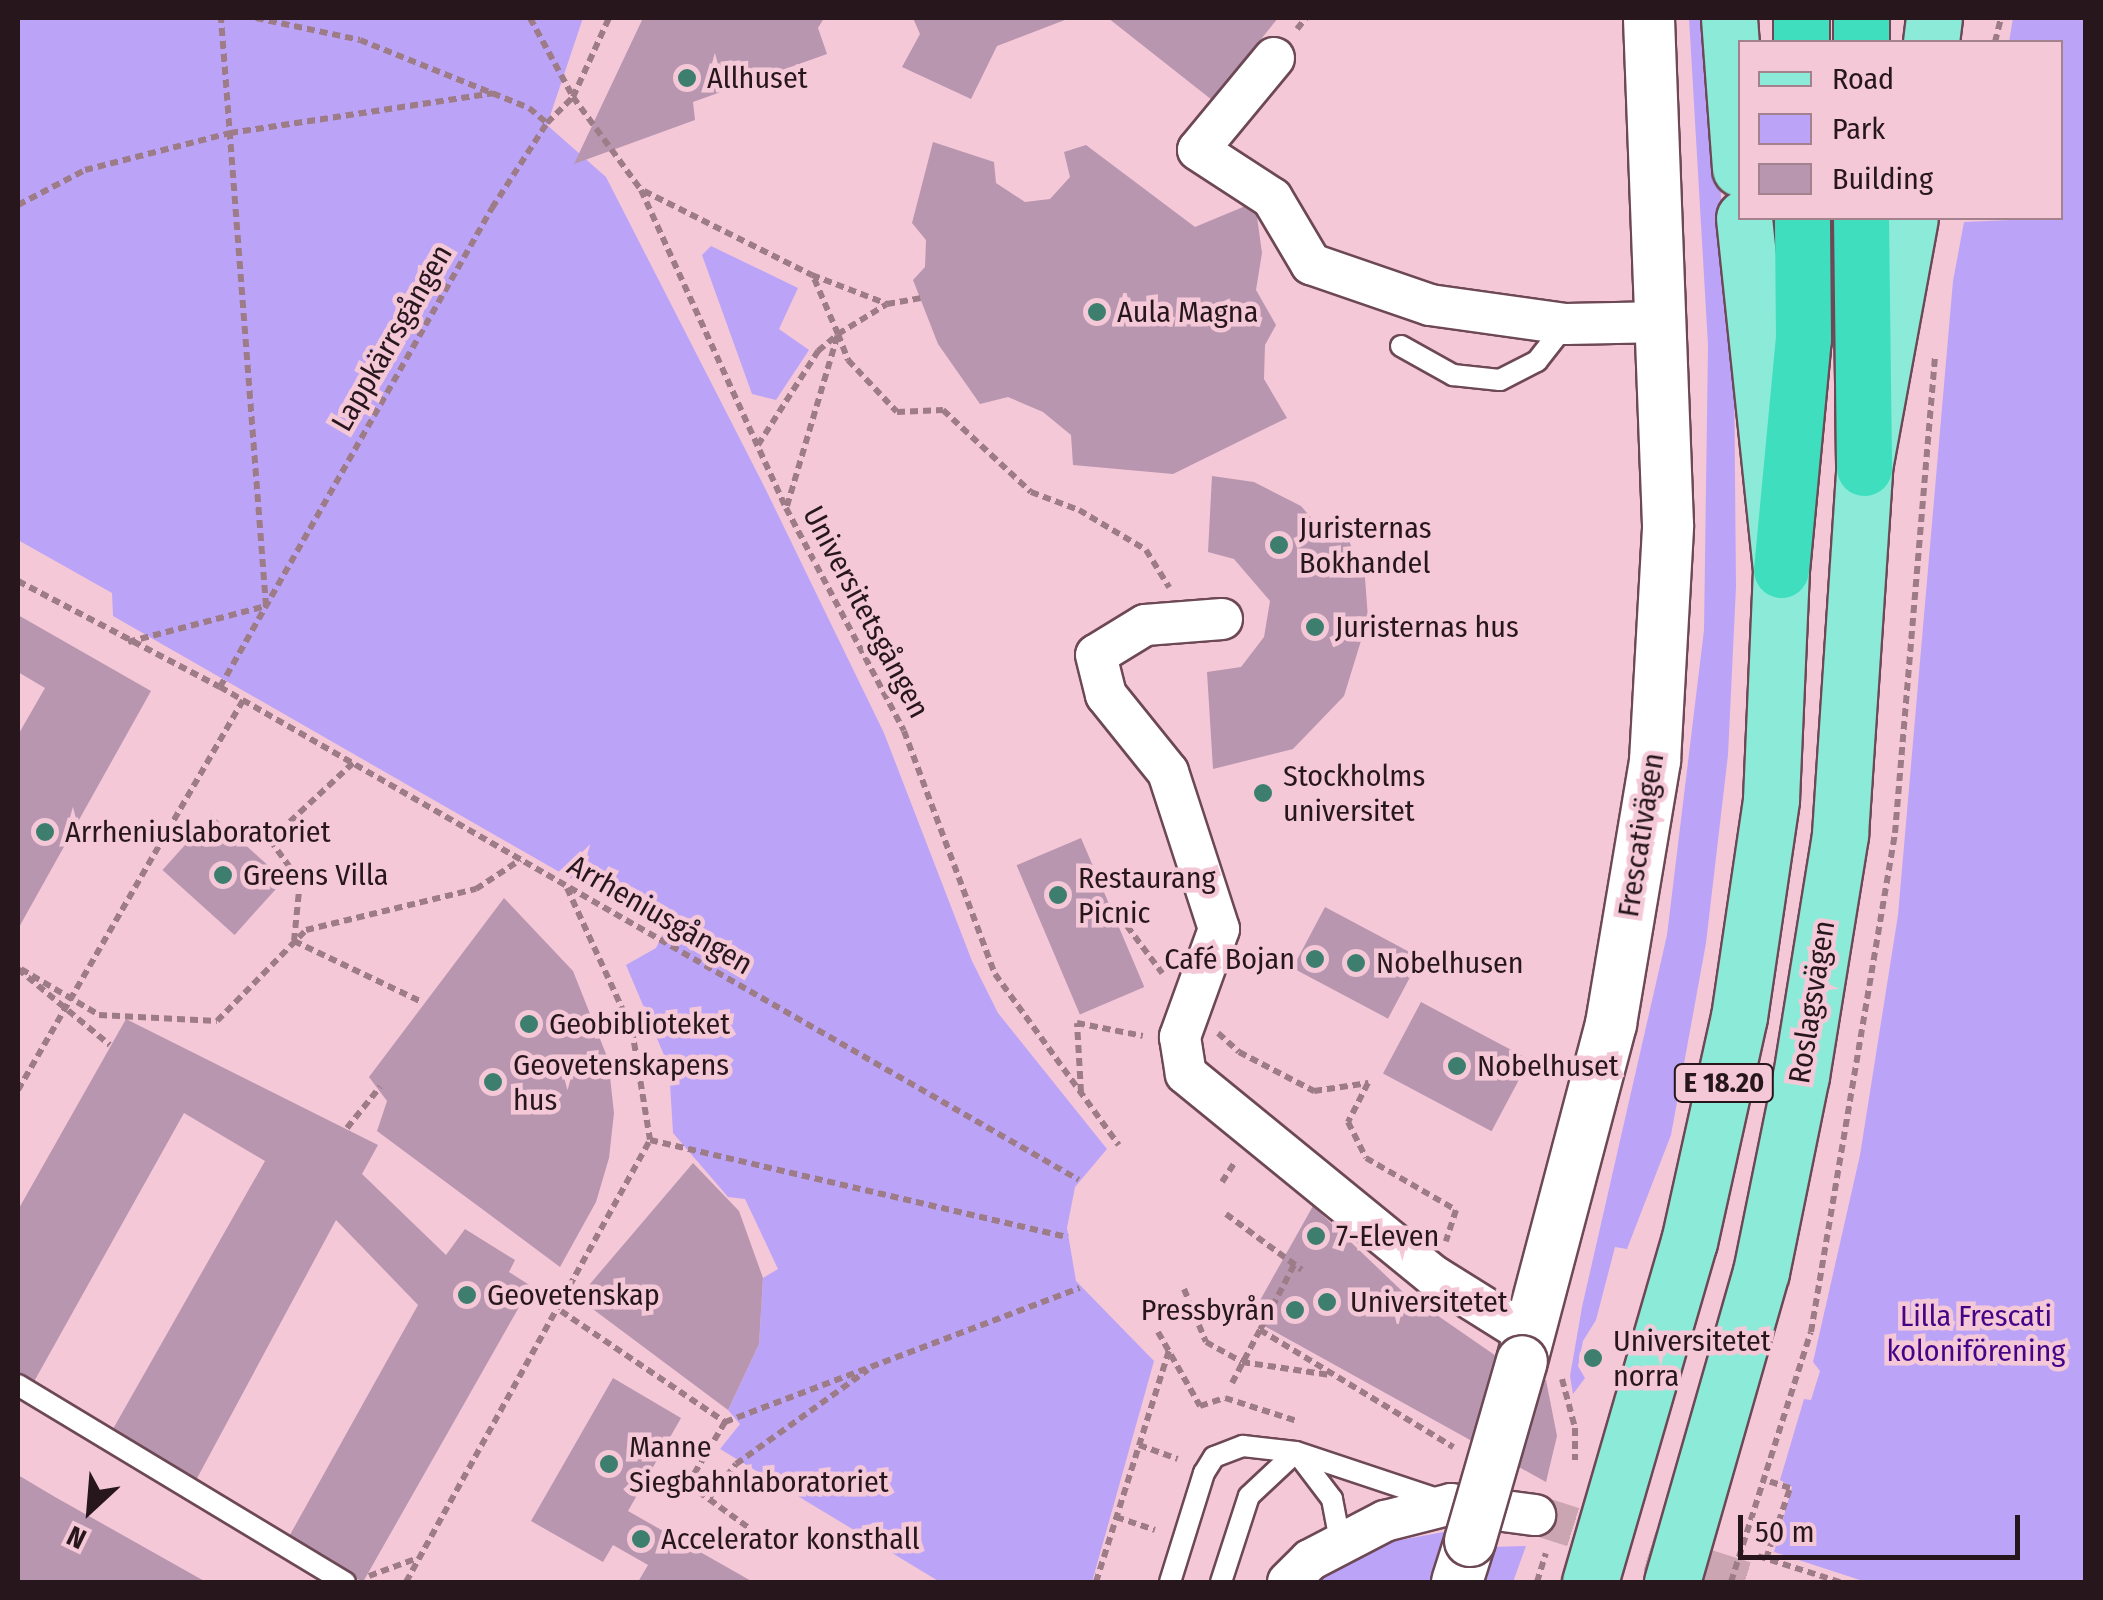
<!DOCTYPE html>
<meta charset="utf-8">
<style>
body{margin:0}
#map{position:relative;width:2103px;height:1600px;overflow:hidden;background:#f5c8d7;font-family:"Fira Sans Condensed",sans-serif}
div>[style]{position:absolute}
.green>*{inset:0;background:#bba4f7}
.building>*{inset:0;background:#b896af;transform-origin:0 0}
.minor-tunnel>*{height:40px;margin-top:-20px;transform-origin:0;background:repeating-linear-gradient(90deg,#cca5b2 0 40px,transparent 0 60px)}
.path>*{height:6px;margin-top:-3px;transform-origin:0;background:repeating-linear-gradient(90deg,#9d7c87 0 8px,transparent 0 13px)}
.roads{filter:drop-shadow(2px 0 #6d4855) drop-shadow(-2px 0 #6d4855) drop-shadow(0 2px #6d4855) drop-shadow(0 -2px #6d4855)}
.service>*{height:20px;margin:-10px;padding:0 10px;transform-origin:10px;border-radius:10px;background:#fff}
.minor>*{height:40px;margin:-20px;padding:0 20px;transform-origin:20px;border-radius:20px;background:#fff}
.tertiary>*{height:50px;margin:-25px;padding:0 25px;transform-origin:25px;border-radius:25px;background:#fff}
.primary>*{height:55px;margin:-27.5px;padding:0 27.5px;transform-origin:27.5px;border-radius:27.5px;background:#8bebd8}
.motorway>*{height:55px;margin:-27.5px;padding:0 27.5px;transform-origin:27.5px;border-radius:27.5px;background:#3edebe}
.path-bridge>*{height:6px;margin-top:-3px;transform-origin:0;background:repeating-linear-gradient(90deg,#9d7c87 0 8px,transparent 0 13px)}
.bridges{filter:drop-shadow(2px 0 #6d4855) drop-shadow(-2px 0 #6d4855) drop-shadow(0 2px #6d4855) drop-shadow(0 -2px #6d4855)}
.tertiary-bridge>*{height:50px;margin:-25px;padding:0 25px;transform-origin:25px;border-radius:25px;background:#fff}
.dots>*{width:28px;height:28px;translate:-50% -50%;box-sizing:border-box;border:5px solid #f5c8d7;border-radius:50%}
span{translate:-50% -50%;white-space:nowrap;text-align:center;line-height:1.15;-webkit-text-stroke:9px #f5c8d7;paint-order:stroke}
.shield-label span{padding:2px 8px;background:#f5c8d7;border:2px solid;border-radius:8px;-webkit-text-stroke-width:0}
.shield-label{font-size:28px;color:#27171d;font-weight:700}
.poi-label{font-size:30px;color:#27171d}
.left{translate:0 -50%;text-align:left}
.right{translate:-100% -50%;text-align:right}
.street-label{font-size:30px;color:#27171d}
.park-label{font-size:30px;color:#450488}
.frame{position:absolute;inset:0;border:20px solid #27171d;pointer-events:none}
.legend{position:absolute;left:1738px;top:40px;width:325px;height:180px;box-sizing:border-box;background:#f5c8d7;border:2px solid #a3818d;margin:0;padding:12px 18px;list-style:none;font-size:30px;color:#27171d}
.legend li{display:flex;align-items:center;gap:20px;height:50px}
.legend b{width:50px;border:2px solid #a3818d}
.north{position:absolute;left:40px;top:1460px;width:100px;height:100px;-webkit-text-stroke:8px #f5c8d7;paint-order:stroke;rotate:206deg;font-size:28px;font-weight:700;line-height:40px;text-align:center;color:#27171d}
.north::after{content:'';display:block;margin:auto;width:35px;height:45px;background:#27171d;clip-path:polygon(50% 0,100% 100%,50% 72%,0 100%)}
.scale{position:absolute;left:1738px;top:1515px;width:282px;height:45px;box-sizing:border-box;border:5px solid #27171d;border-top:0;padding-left:12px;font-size:30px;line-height:35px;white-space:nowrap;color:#27171d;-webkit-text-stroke:8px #f5c8d7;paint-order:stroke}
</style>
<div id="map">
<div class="green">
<div style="clip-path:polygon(18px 18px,583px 18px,547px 125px,606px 177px,765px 488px,884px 733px,972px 961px,998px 1013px,1107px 1149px,1075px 1187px,1067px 1228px,1076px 1281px,1154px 1361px,1092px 1582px,940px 1582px,720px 1449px,740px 1424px,728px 1410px,759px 1344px,763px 1278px,778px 1269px,745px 1199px,728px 1197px,673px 1133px,669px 1067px,626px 965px,656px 948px,664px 932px,113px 616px,112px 593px,18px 540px)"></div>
<div style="clip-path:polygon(1689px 18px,1707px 18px,1734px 363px,1736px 587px,1728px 755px,1706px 943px,1671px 1135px,1627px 1249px,1615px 1247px,1596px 1320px,1583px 1341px,1578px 1366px,1585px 1378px,1573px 1394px,1570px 1376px,1582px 1307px,1667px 935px,1704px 630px,1708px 345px)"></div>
<div style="clip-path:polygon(2013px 18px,2086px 18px,2085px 1582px,1866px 1582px,1774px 1552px,1792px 1487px,1780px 1480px,1804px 1399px,1811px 1400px,1820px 1371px,1813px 1362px,1860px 1155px,1898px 915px,1953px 281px,1964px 222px,2060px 218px,2060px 42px,2009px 42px)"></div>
<div style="clip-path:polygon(711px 246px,798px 288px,779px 329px,809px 350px,776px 400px,752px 394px,702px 255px)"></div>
<div style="clip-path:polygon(1449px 1531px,1434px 1582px,1316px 1582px,1384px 1543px)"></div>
<div style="clip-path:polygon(1526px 1546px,1513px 1582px,1477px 1582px,1488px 1547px)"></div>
</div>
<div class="building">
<div style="clip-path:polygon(643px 18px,824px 18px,818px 28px,827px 54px,693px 102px,695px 120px,574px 164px)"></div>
<div style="clip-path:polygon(913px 18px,1070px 18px,997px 46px,971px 99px,902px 67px,920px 34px)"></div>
<div style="clip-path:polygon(1108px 18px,1278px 18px,1212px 100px)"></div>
<div style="clip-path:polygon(933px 142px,994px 162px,996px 183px,1025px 202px,1050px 199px,1070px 177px,1064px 152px,1086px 145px,1195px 227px,1255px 202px,1262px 253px,1256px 290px,1276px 325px,1265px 345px,1264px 379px,1287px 418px,1173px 474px,1073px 465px,1071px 435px,1043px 412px,1008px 397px,980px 404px,938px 344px,913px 280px,925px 267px,926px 240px,912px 223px)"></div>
<div style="clip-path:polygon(1212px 476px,1254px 482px,1301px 506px,1330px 540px,1346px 534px,1365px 578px,1368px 618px,1344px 696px,1293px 749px,1213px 769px,1207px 672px,1241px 667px,1264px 637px,1270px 601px,1234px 559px,1208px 552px)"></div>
<div style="clip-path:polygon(18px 615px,151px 691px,18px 929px,18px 735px,45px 688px,18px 672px)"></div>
<div style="left:212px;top:815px;width:97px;height:74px;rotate:42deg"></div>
<div style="left:1081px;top:838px;width:162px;height:70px;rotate:67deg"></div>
<div style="clip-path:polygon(504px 898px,573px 971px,608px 1059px,614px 1113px,609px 1158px,596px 1202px,560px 1267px,377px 1131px,387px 1101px,369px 1077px)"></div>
<div style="left:1325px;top:907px;width:108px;height:69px;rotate:28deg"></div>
<div style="left:1421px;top:1002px;width:123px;height:81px;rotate:28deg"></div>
<div style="clip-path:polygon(126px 1019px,378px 1145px,362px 1174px,446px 1255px,465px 1229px,515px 1260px,509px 1272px,531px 1286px,363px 1582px,286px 1542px,418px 1305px,336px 1220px,195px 1482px,109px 1436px,265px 1161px,184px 1113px,31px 1387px,18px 1380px,18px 1210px)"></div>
<div style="clip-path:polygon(693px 1163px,739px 1211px,763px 1278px,759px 1344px,728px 1410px,578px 1298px)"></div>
<div style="clip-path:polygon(1313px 1206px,1402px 1291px,1499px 1358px,1546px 1380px,1557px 1436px,1546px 1482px,1250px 1318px)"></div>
<div style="clip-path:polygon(613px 1378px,681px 1418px,628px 1511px,753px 1582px,638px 1582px,648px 1565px,613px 1545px,603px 1562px,531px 1521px)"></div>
<div style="clip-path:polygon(18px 1475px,55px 1497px,206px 1582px,18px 1582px)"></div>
</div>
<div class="minor-tunnel">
<div style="left:1535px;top:1515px;width:221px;rotate:17.6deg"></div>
</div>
<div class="path">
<div style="left:256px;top:18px;width:106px;rotate:11.9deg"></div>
<div style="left:360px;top:40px;width:182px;rotate:21.9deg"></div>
<div style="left:529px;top:108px;width:23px;rotate:40deg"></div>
<div style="left:530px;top:18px;width:90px;rotate:61.4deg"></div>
<div style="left:573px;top:97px;width:115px;rotate:53.8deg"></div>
<div style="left:641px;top:190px;width:349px;rotate:65.5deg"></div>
<div style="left:786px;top:508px;width:252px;rotate:62.1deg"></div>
<div style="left:904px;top:731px;width:259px;rotate:69.5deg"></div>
<div style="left:995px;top:974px;width:211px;rotate:54.1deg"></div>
<div style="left:1297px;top:29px;width:14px;rotate:-51deg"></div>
<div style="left:1995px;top:42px;width:25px;rotate:-76deg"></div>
<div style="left:644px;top:191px;width:188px;rotate:26.6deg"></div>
<div style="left:812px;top:275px;width:80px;rotate:21.1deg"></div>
<div style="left:18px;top:205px;width:76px;rotate:-27.6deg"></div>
<div style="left:85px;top:170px;width:150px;rotate:-14.3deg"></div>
<div style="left:230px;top:133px;width:266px;rotate:-8.6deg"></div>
<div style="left:838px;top:334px;width:57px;rotate:-31.5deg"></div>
<div style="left:887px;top:304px;width:34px;rotate:-10deg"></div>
<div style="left:758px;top:445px;width:112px;rotate:-57.4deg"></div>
<div style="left:818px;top:351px;width:26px;rotate:-40deg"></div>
<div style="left:838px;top:334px;width:28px;rotate:69deg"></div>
<div style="left:848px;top:360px;width:71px;rotate:46.7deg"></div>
<div style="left:897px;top:412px;width:46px;rotate:-2.5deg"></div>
<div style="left:943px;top:410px;width:120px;rotate:43deg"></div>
<div style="left:1031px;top:492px;width:51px;rotate:20.6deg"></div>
<div style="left:1079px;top:510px;width:78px;rotate:30.8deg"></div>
<div style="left:1146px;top:550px;width:44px;rotate:58.1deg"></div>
<div style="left:787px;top:506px;width:179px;rotate:-73.5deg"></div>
<div style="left:838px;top:334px;width:63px;rotate:-113.3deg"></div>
<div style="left:18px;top:581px;width:228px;rotate:27.7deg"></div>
<div style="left:220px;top:687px;width:990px;rotate:29.85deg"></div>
<div style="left:128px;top:642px;width:143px;rotate:-14.6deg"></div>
<div style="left:266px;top:606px;width:590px;rotate:-94.38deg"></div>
<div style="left:220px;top:687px;width:551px;rotate:-60.41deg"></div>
<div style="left:492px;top:208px;width:101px;rotate:-57.1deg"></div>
<div style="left:547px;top:123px;width:37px;rotate:-45deg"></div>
<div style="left:573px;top:97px;width:87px;rotate:-65.5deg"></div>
<div style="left:353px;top:763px;width:113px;rotate:137.1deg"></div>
<div style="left:270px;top:840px;width:51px;rotate:53.8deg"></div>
<div style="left:300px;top:881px;width:60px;rotate:95.7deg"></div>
<div style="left:294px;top:941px;width:140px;rotate:25.5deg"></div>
<div style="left:567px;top:888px;width:156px;rotate:65.4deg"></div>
<div style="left:632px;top:1030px;width:111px;rotate:80.7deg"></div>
<div style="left:1127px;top:926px;width:59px;rotate:53.3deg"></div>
<div style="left:21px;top:969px;width:91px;rotate:30.5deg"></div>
<div style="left:99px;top:1015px;width:118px;rotate:2.9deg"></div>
<div style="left:217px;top:1021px;width:127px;rotate:-45.6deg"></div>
<div style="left:306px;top:930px;width:175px;rotate:-13.6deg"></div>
<div style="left:476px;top:889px;width:53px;rotate:-33.4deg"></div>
<div style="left:1218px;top:1033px;width:28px;rotate:42deg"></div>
<div style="left:1239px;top:1052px;width:85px;rotate:27.5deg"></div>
<div style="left:1314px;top:1091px;width:55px;rotate:-8.4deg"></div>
<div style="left:1368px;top:1083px;width:44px;rotate:117.1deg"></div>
<div style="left:1348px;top:1122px;width:40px;rotate:63.4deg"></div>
<div style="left:1366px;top:1158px;width:104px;rotate:30deg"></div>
<div style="left:1456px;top:1210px;width:33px;rotate:108deg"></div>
<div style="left:18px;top:1090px;width:450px;rotate:-60deg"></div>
<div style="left:1081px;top:1092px;width:69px;rotate:-93.3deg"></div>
<div style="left:1077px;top:1023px;width:67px;rotate:11.1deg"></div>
<div style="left:347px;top:1128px;width:53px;rotate:-51.2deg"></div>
<div style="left:1222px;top:1182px;width:24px;rotate:-57deg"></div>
<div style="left:1226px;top:1214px;width:94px;rotate:36.4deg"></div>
<div style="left:1294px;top:1265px;width:73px;rotate:117.6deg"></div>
<div style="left:1260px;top:1330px;width:226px;rotate:31.2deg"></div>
<div style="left:1184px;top:1289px;width:57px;rotate:67.5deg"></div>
<div style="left:1206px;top:1342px;width:41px;rotate:29.1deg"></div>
<div style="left:1242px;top:1362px;width:89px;rotate:8.4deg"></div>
<div style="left:561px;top:1311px;width:198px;rotate:34.1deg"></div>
<div style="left:725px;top:1422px;width:379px;rotate:-20.7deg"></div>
<div style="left:1158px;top:1332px;width:85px;rotate:60.4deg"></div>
<div style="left:1200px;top:1406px;width:26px;rotate:-18deg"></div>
<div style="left:1225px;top:1398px;width:76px;rotate:17.7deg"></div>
<div style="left:1562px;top:1379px;width:51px;rotate:75.1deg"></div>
<div style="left:1575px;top:1428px;width:32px;rotate:90deg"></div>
<div style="left:1232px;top:1383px;width:60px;rotate:-62.2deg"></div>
<div style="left:725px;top:1422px;width:72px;rotate:120.8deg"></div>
<div style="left:688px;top:1484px;width:75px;rotate:35.8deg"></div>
<div style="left:1139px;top:1445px;width:41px;rotate:19.7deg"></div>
<div style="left:710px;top:1497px;width:42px;rotate:-51.8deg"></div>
<div style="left:736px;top:1464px;width:162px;rotate:-35.5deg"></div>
<div style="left:1116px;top:1517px;width:41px;rotate:18.4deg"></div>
<div style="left:1758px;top:1556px;width:86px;rotate:17.6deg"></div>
<div style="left:1766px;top:1559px;width:75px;rotate:-71.3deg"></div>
<div style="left:1790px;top:1488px;width:25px;rotate:-162deg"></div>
<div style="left:369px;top:1576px;width:52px;rotate:-20.2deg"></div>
<div style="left:406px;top:1582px;width:505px;rotate:-61.1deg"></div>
<div style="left:650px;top:1140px;width:429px;rotate:13.1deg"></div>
<div style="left:1096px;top:1582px;width:243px;rotate:-72.5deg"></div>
<div style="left:1537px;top:1582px;width:30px;rotate:-73deg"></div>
<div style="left:1731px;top:1582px;width:262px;rotate:-72.3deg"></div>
<div style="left:1811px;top:1332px;width:506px;rotate:-80.44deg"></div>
<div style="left:1895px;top:833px;width:480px;rotate:-85.2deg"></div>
</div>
<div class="roads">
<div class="service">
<div style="left:1401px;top:346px;width:60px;rotate:29.1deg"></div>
<div style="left:1453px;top:375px;width:47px;rotate:6.1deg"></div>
<div style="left:1500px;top:380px;width:42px;rotate:-27.2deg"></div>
<div style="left:1537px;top:361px;width:47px;rotate:-51.9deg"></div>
<div style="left:18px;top:1385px;width:382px;rotate:31.1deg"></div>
<div style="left:1297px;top:1453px;width:58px;rotate:52.7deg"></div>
<div style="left:1332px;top:1499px;width:43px;rotate:79.2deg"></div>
<div style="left:1170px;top:1582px;width:114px;rotate:-72.7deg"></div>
<div style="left:1204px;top:1473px;width:19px;rotate:-58deg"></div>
<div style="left:1214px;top:1457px;width:31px;rotate:-21deg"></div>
<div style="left:1243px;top:1446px;width:53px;rotate:6.5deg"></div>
<div style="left:1296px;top:1452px;width:155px;rotate:18.4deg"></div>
<div style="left:1221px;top:1582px;width:90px;rotate:-72deg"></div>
<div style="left:1249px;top:1496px;width:64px;rotate:-43.1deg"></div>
</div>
<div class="minor">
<div style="left:1274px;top:58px;width:119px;rotate:129.6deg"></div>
<div style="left:1198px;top:150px;width:88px;rotate:33deg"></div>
<div style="left:1272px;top:198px;width:77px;rotate:59.4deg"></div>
<div style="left:1311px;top:264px;width:126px;rotate:19deg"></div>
<div style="left:1430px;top:305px;width:137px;rotate:8deg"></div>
<div style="left:1566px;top:324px;width:99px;rotate:-1.2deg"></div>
<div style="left:1222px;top:619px;width:77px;rotate:175.5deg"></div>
<div style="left:1145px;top:625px;width:57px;rotate:148.5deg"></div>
<div style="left:1096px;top:655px;width:41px;rotate:76deg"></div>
<div style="left:1106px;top:695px;width:99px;rotate:51.2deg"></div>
<div style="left:1168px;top:772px;width:165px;rotate:72deg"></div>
<div style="left:1219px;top:929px;width:115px;rotate:109.9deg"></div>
<div style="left:1180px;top:1037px;width:37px;rotate:81deg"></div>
<div style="left:1186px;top:1074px;width:320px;rotate:39.2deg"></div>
<div style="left:1434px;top:1276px;width:113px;rotate:32deg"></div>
<div style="left:1288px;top:1582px;width:31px;rotate:-45deg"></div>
<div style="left:1310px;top:1560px;width:85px;rotate:-27.5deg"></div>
<div style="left:1385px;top:1521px;width:68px;rotate:-14.4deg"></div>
<div style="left:1451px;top:1504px;width:85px;rotate:7.5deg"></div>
</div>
<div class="tertiary">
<div style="left:1522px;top:1361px;width:349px;rotate:-75.2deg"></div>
<div style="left:1611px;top:1024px;width:267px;rotate:-80.5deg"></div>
<div style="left:1655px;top:761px;width:236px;rotate:-86.8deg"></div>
<div style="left:1668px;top:525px;width:507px;rotate:-92.15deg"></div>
<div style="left:1457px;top:1582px;width:43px;rotate:-72.4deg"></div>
</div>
<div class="primary">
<div style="left:1729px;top:18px;width:151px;rotate:85.8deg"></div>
<div style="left:1931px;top:42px;width:24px;rotate:-83deg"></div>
<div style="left:1590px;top:1582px;width:354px;rotate:-73.8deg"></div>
<div style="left:1689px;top:1242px;width:230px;rotate:-77.5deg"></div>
<div style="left:1739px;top:1017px;width:220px;rotate:-81.6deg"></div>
<div style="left:1771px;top:799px;width:229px;rotate:-87.5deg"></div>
<div style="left:1781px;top:570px;width:354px;rotate:-96deg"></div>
<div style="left:1672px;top:1582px;width:323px;rotate:-74deg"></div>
<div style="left:1761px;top:1272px;width:200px;rotate:-78.5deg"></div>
<div style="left:1801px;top:1076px;width:245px;rotate:-80.8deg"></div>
<div style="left:1840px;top:834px;width:367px;rotate:-86.2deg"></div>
<div style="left:1864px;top:468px;width:254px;rotate:-79.6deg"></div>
</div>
<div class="motorway">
<div style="left:1801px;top:18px;width:24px;rotate:90deg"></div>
<div style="left:1861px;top:42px;width:24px;rotate:-90deg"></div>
<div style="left:1861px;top:218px;width:250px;rotate:89.3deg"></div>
<div style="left:1781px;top:570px;width:232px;rotate:-84.6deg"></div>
<div style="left:1803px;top:339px;width:121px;rotate:-90.5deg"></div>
</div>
</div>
<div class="path-bridge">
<div style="left:18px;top:969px;width:119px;rotate:39.6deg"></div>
</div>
<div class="bridges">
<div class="tertiary-bridge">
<div style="left:1470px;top:1541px;width:187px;rotate:-73.9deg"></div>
</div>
</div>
<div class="dots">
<div style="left:687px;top:78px;background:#3d7e6f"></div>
<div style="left:1097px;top:312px;background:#3d7e6f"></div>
<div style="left:1279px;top:545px;background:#3d7e6f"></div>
<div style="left:1315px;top:627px;background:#3d7e6f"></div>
<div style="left:1263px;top:793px;background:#3d7e6f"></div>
<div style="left:45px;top:832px;background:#3d7e6f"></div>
<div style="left:223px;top:875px;background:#3d7e6f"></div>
<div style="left:1058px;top:895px;background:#3d7e6f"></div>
<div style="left:1315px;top:959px;background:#3d7e6f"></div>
<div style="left:1356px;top:963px;background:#3d7e6f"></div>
<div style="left:529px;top:1024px;background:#3d7e6f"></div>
<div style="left:1457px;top:1066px;background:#3d7e6f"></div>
<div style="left:493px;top:1082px;background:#3d7e6f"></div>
<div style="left:1316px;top:1236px;background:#3d7e6f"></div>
<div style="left:467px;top:1295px;background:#3d7e6f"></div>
<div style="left:1327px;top:1302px;background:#3d7e6f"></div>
<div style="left:1295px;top:1310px;background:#3d7e6f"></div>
<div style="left:1593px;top:1358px;background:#3d7e6f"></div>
<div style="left:609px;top:1464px;background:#3d7e6f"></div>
<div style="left:641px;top:1539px;background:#3d7e6f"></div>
</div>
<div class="shield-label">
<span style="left:1724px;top:1083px">E 18.20</span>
</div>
<div class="poi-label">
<span class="left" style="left:707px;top:78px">Allhuset</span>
<span class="left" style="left:1117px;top:312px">Aula Magna</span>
<span class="left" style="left:1299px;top:545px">Juristernas<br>Bokhandel</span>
<span class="left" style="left:1335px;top:627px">Juristernas hus</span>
<span class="left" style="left:1283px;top:793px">Stockholms<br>universitet</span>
<span class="left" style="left:65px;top:832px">Arrheniuslaboratoriet</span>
<span class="left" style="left:243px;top:875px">Greens Villa</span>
<span class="left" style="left:1078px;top:895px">Restaurang<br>Picnic</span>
<span class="right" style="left:1295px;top:959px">Café Bojan</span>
<span class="left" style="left:1376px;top:963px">Nobelhusen</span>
<span class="left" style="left:549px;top:1024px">Geobiblioteket</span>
<span class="left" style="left:513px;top:1082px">Geovetenskapens<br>hus</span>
<span class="left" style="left:1477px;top:1066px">Nobelhuset</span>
<span class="left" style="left:1336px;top:1236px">7-Eleven</span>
<span class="left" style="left:487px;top:1295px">Geovetenskap</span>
<span class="left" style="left:1350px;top:1302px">Universitetet</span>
<span class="right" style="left:1275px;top:1310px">Pressbyrån</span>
<span class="left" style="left:1613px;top:1358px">Universitetet<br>norra</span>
<span class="left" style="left:629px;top:1464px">Manne<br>Siegbahnlaboratoriet</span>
<span class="left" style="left:661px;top:1539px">Accelerator konsthall</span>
</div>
<div class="street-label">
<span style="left:392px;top:338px;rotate:-60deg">Lappkärrsgången</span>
<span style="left:866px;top:612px;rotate:62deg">Universitetsgången</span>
<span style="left:1641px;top:835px;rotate:-81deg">Frescativägen</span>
<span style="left:660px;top:915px;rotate:30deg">Arrheniusgången</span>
<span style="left:1812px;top:1002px;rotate:-81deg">Roslagsvägen</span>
</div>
<div class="park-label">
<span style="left:1976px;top:1333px">Lilla Frescati<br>koloniförening</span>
</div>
<div class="frame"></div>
<ul class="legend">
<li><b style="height:12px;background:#8bebd8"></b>Road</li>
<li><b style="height:28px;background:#bba4f7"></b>Park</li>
<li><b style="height:28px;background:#b896af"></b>Building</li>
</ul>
<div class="north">N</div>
<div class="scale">50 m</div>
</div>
